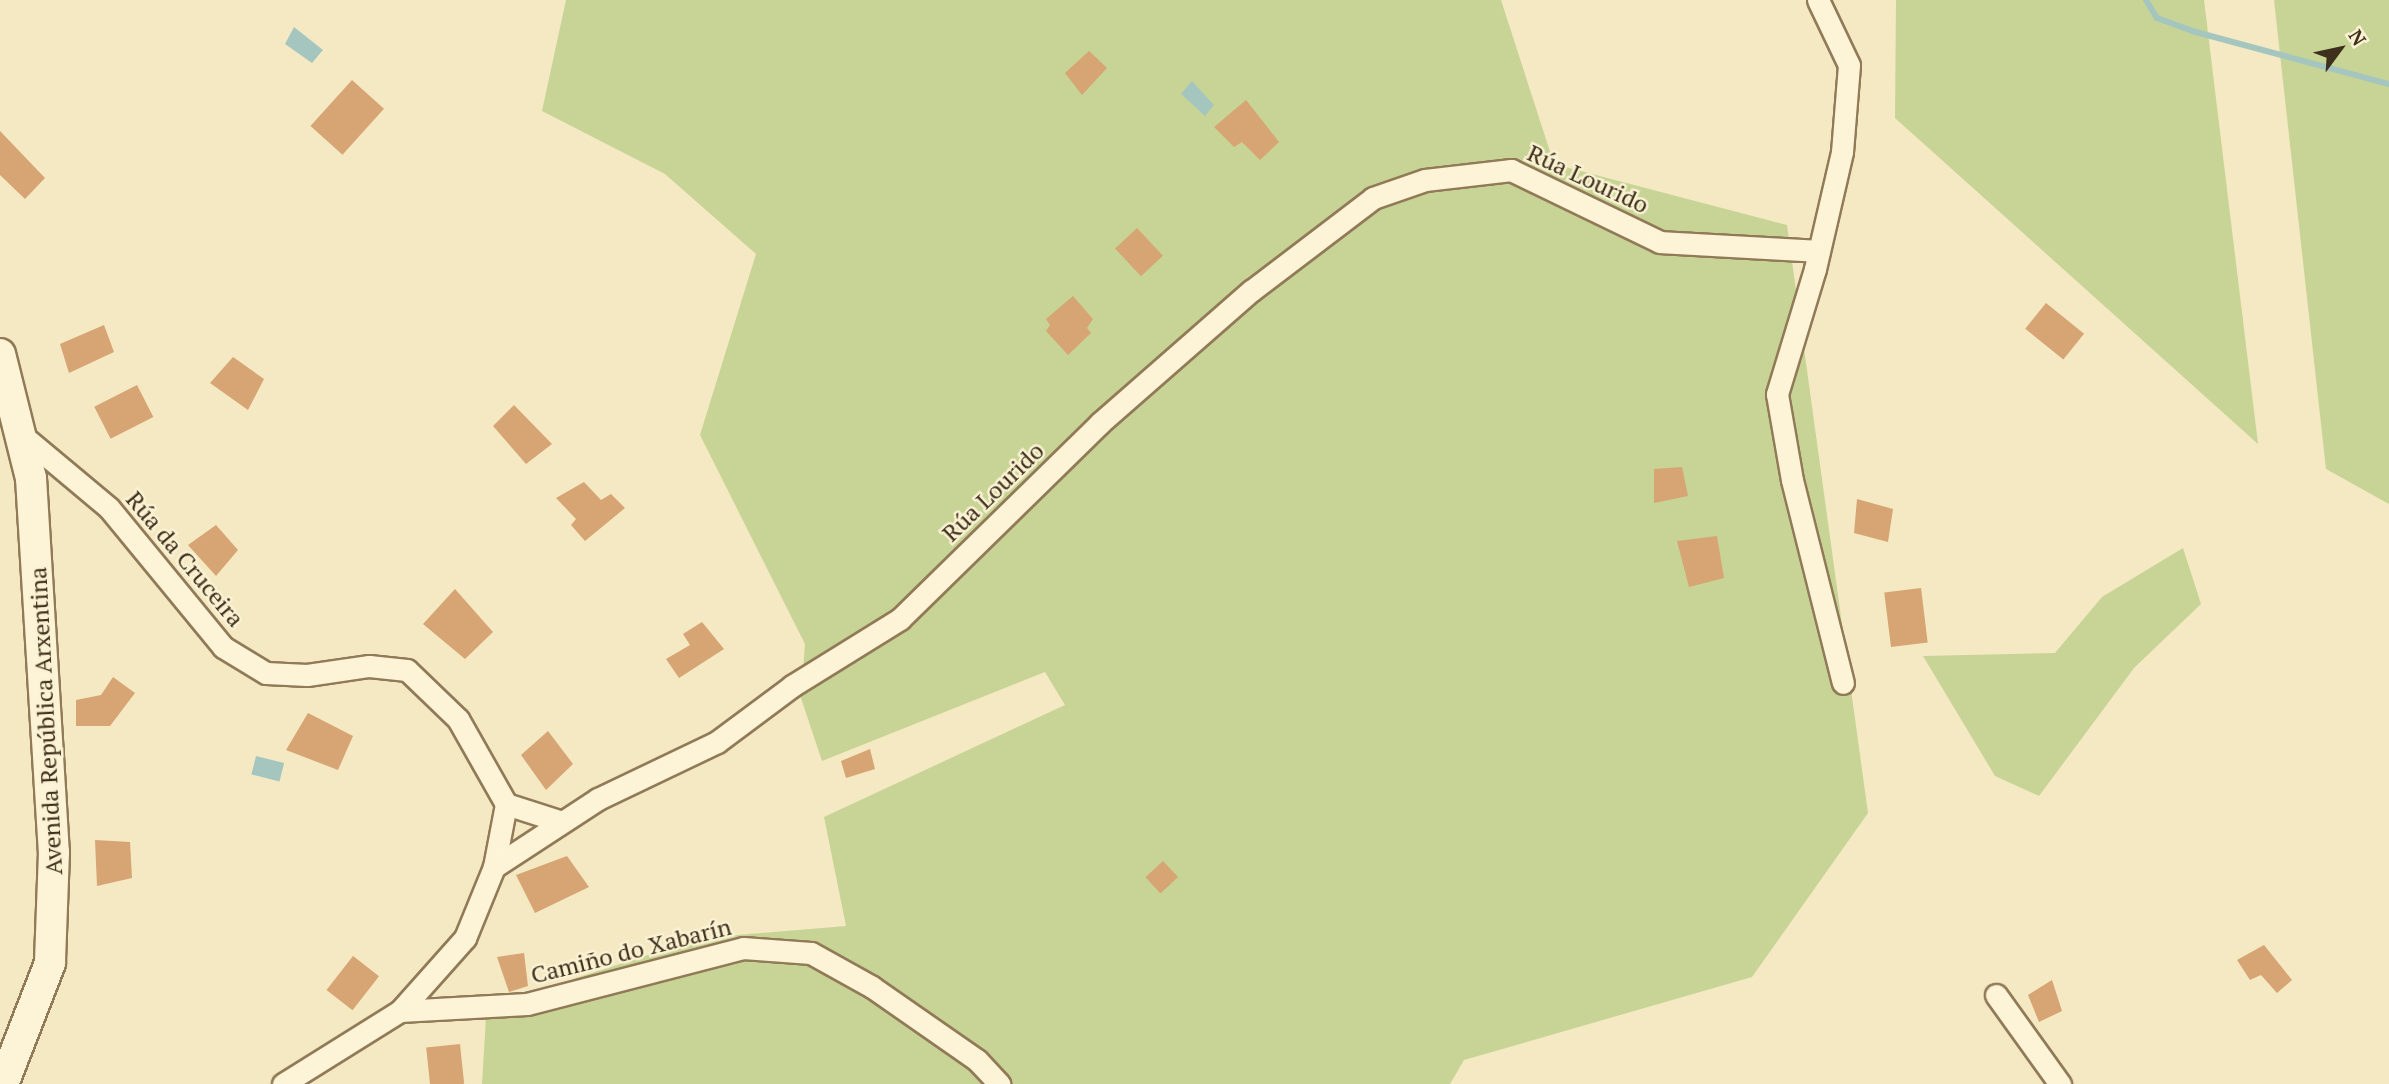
<!DOCTYPE html>
<meta charset="utf-8">
<style>
body{margin:0}
#map{position:relative;width:2389px;height:1084px;overflow:hidden;background:#f4e9c3;font-family:"PT Serif",serif}
div>[style]{position:absolute}
.green>*{inset:0;background:#c7d495}
.water>*{inset:0;background:#a5c6bf;transform-origin:0 0}
.stream>*{height:6px;margin:-3px;padding:0 3px;transform-origin:3px;border-radius:3px;background:#a5c6bf}
.building>*{inset:0;background:#d7a474;transform-origin:0 0}
.roads{filter:drop-shadow(2px 0 #917a57) drop-shadow(-2px 0 #917a57) drop-shadow(0 2px #917a57) drop-shadow(0 -2px #917a57)}
.street>*{height:21px;margin:-10.5px;padding:0 10.5px;transform-origin:10.5px;border-radius:10.5px;background:#fdf4d7}
.secondary>*{height:30px;margin:-15px;padding:0 15px;transform-origin:15px;border-radius:15px;background:#fdf4d7}
span{translate:-50% -50%;white-space:nowrap;text-align:center;line-height:1.15;-webkit-text-stroke:5px #faf2d3;paint-order:stroke}
.street-label{font-size:24px;color:#3f301d}
.north{position:absolute;left:2305px;top:14px;width:70px;height:70px;-webkit-text-stroke:5px #faf2d3;paint-order:stroke;rotate:57deg;font-size:19px;font-weight:700;line-height:28px;text-align:center;color:#3f301d}
.north::after{content:'';display:block;margin:auto;width:24px;height:32px;background:#3f301d;clip-path:polygon(50% 0,100% 100%,50% 72%,0 100%)}
</style>
<div id="map">
<div class="green">
<div style="clip-path:polygon(566px 0,1501px 0,1554px 164px,1787px 225px,1868px 813px,1752px 977px,1464px 1060px,1450px 1084px,482px 1084px,486px 1017px,576px 978px,701px 938px,846px 926px,824px 817px,1065px 705px,1045px 672px,822px 761px,801px 698px,805px 644px,700px 435px,756px 254px,665px 174px,542px 111px)"></div>
<div style="clip-path:polygon(1896px 0,2204px 0,2258px 444px,1895px 118px)"></div>
<div style="clip-path:polygon(2274px 0,2389px 0,2389px 504px,2326px 469px)"></div>
<div style="clip-path:polygon(2183px 548px,2201px 604px,2134px 668px,2039px 796px,1995px 776px,1923px 656px,2055px 653px,2102px 597px)"></div>
</div>
<div class="water">
<div style="clip-path:polygon(294px 27px,323px 50px,312px 63px,285px 44px)"></div>
<div style="clip-path:polygon(1192px 81px,1214px 105px,1205px 116px,1181px 94px)"></div>
<div style="left:256px;top:756px;width:29px;height:19px;rotate:14deg"></div>
</div>
<div class="stream">
<div style="left:2146px;top:0;width:21px;rotate:59deg"></div>
<div style="left:2157px;top:18px;width:37px;rotate:20deg"></div>
<div style="left:2192px;top:31px;width:204px;rotate:15.1deg"></div>
</div>
<div class="building">
<div style="clip-path:polygon(1089px 51px,1107px 68px,1082px 95px,1065px 73px)"></div>
<div style="left:352px;top:80px;width:43px;height:62px;rotate:42deg"></div>
<div style="clip-path:polygon(1246px 100px,1279px 142px,1260px 160px,1242px 142px,1234px 147px,1214px 127px)"></div>
<div style="clip-path:polygon(0 131px,45px 178px,25px 199px,0 175px)"></div>
<div style="left:1137px;top:228px;width:38px;height:30px;rotate:47deg"></div>
<div style="clip-path:polygon(1073px 296px,1093px 319px,1087px 328px,1091px 333px,1068px 355px,1046px 331px,1050px 325px,1046px 319px)"></div>
<div style="left:2046px;top:303px;width:49px;height:33px;rotate:39deg"></div>
<div style="clip-path:polygon(104px 325px,114px 352px,69px 373px,60px 344px)"></div>
<div style="clip-path:polygon(233px 357px,264px 379px,248px 410px,210px 383px)"></div>
<div style="left:137px;top:385px;width:36px;height:48px;rotate:63deg"></div>
<div style="clip-path:polygon(514px 405px,552px 444px,526px 464px,493px 426px)"></div>
<div style="clip-path:polygon(1682px 467px,1688px 496px,1654px 503px,1654px 469px)"></div>
<div style="clip-path:polygon(584px 482px,601px 500px,611px 494px,625px 508px,585px 541px,571px 525px,576px 519px,556px 498px)"></div>
<div style="clip-path:polygon(1857px 499px,1893px 509px,1888px 542px,1854px 533px)"></div>
<div style="clip-path:polygon(216px 525px,238px 550px,216px 576px,188px 545px)"></div>
<div style="clip-path:polygon(1717px 536px,1724px 578px,1689px 587px,1677px 541px)"></div>
<div style="left:1921px;top:588px;width:55px;height:37px;rotate:83deg"></div>
<div style="clip-path:polygon(455px 589px,493px 632px,465px 659px,423px 624px)"></div>
<div style="clip-path:polygon(702px 622px,724px 649px,679px 678px,666px 659px,690px 645px,683px 634px)"></div>
<div style="clip-path:polygon(113px 677px,135px 693px,110px 726px,76px 726px,76px 700px,101px 695px)"></div>
<div style="clip-path:polygon(308px 713px,353px 736px,338px 770px,286px 750px)"></div>
<div style="clip-path:polygon(548px 731px,573px 764px,546px 790px,521px 755px)"></div>
<div style="clip-path:polygon(870px 749px,875px 769px,846px 778px,841px 761px)"></div>
<div style="clip-path:polygon(95px 840px,130px 842px,132px 878px,97px 886px)"></div>
<div style="clip-path:polygon(567px 856px,589px 887px,535px 913px,516px 875px)"></div>
<div style="left:1163px;top:861px;width:22px;height:24px;rotate:47deg"></div>
<div style="clip-path:polygon(2264px 945px,2292px 980px,2277px 993px,2261px 975px,2250px 980px,2237px 960px)"></div>
<div style="clip-path:polygon(524px 953px,528px 986px,509px 992px,497px 957px)"></div>
<div style="left:353px;top:956px;width:33px;height:43px;rotate:38deg"></div>
<div style="clip-path:polygon(2052px 980px,2062px 1011px,2039px 1022px,2028px 995px)"></div>
<div style="left:460px;top:1044px;width:40px;height:34px;rotate:84deg"></div>
</div>
<div class="roads">
<div class="street">
<div style="left:1818px;top:0;width:72px;rotate:64.5deg"></div>
<div style="left:1849px;top:65px;width:87px;rotate:94.6deg"></div>
<div style="left:1842px;top:152px;width:120px;rotate:103deg"></div>
<div style="left:1815px;top:269px;width:131px;rotate:106.9deg"></div>
<div style="left:1777px;top:394px;width:87px;rotate:80.1deg"></div>
<div style="left:1792px;top:480px;width:209px;rotate:75.9deg"></div>
<div style="left:23px;top:436px;width:112px;rotate:39.9deg"></div>
<div style="left:109px;top:508px;width:180px;rotate:50.6deg"></div>
<div style="left:223px;top:647px;width:50px;rotate:31.2deg"></div>
<div style="left:266px;top:673px;width:41px;rotate:2.8deg"></div>
<div style="left:307px;top:675px;width:63px;rotate:-8.3deg"></div>
<div style="left:369px;top:666px;width:38px;rotate:6deg"></div>
<div style="left:407px;top:670px;width:71px;rotate:43.9deg"></div>
<div style="left:458px;top:719px;width:98px;rotate:60.5deg"></div>
<div style="left:494px;top:867px;width:64px;rotate:-79.2deg"></div>
<div style="left:506px;top:804px;width:59px;rotate:17.8deg"></div>
<div style="left:1996px;top:995px;width:110px;rotate:54.3deg"></div>
<div style="left:400px;top:1011px;width:127px;rotate:-3.2deg"></div>
<div style="left:527px;top:1004px;width:223px;rotate:-14.5deg"></div>
<div style="left:743px;top:948px;width:68px;rotate:4.2deg"></div>
<div style="left:811px;top:953px;width:70px;rotate:29.1deg"></div>
<div style="left:872px;top:987px;width:128px;rotate:34.8deg"></div>
<div style="left:977px;top:1060px;width:33px;rotate:47deg"></div>
<div style="left:283px;top:1084px;width:138px;rotate:-32deg"></div>
<div style="left:400px;top:1011px;width:98px;rotate:-48.3deg"></div>
<div style="left:465px;top:938px;width:77px;rotate:-67.8deg"></div>
<div style="left:494px;top:867px;width:124px;rotate:-33.2deg"></div>
<div style="left:598px;top:799px;width:132px;rotate:-25.6deg"></div>
<div style="left:717px;top:742px;width:94px;rotate:-36.7deg"></div>
<div style="left:792px;top:686px;width:127px;rotate:-31.8deg"></div>
<div style="left:900px;top:619px;width:280px;rotate:-44.4deg"></div>
<div style="left:1100px;top:423px;width:201px;rotate:-41.2deg"></div>
<div style="left:1251px;top:291px;width:153px;rotate:-37.3deg"></div>
<div style="left:1373px;top:198px;width:55px;rotate:-19.1deg"></div>
<div style="left:1425px;top:180px;width:87px;rotate:-6.6deg"></div>
<div style="left:1511px;top:170px;width:165px;rotate:25.8deg"></div>
<div style="left:1660px;top:242px;width:159px;rotate:3.2deg"></div>
</div>
<div class="secondary">
<div style="left:0;top:354px;width:128px;rotate:76deg"></div>
<div style="left:31px;top:478px;width:375px;rotate:86.5deg"></div>
<div style="left:54px;top:852px;width:111px;rotate:92.1deg"></div>
<div style="left:50px;top:963px;width:130px;rotate:111.2deg"></div>
</div>
</div>
<div class="street-label">
<span style="left:1588px;top:179px;rotate:25deg">Rúa Lourido</span>
<span style="left:993px;top:492px;rotate:-44deg">Rúa Lourido</span>
<span style="left:185px;top:559px;rotate:50deg">Rúa da Cruceira</span>
<span style="left:46px;top:721px;rotate:-93deg">Avenida República Arxentina</span>
<span style="left:631px;top:951px;rotate:-14deg">Camiño do Xabarín</span>
</div>
<div class="north">N</div>
</div>
